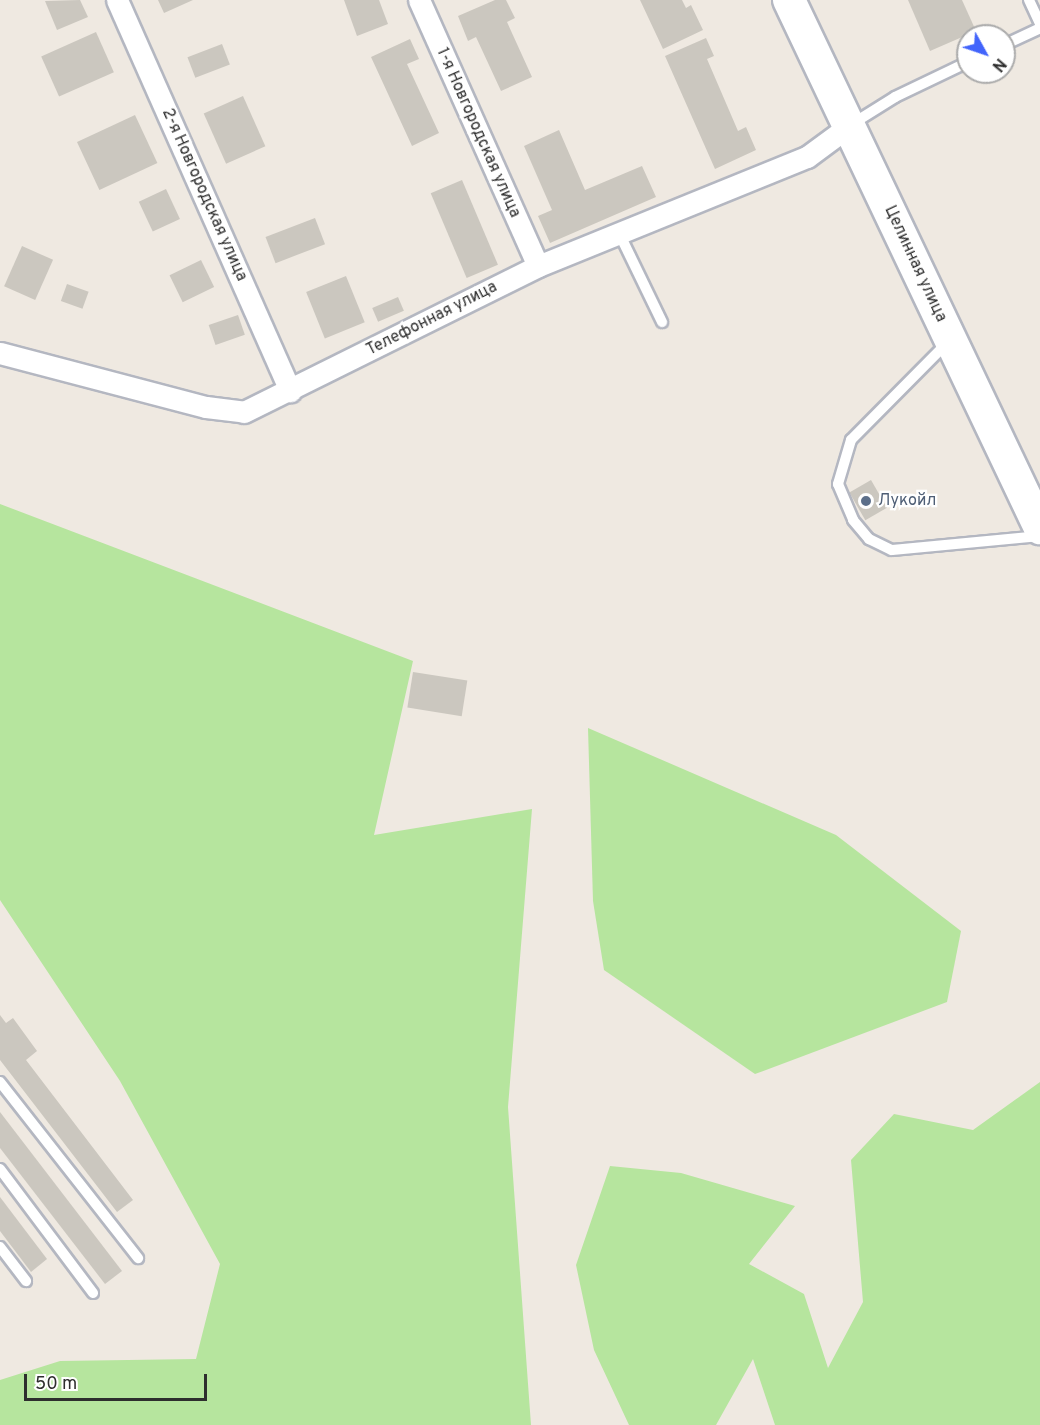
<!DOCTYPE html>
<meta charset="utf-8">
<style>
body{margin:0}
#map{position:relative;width:1040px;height:1425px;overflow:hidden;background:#efe9e1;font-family:Overpass,sans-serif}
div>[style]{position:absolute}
.green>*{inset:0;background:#b6e59e}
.building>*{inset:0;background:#cbc7bf;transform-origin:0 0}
.roads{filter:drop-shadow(2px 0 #b4b7c1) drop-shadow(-2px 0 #b4b7c1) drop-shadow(0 2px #b4b7c1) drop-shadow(0 -2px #b4b7c1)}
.lane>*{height:10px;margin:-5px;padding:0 5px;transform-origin:5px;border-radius:5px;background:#fff}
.street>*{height:21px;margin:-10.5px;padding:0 10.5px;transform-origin:10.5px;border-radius:10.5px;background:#fff}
.secondary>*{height:32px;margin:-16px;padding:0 16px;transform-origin:16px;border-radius:16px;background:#fff}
.dots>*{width:16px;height:16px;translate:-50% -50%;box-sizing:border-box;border:3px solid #fff;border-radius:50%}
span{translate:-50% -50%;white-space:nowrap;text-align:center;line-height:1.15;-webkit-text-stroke:4.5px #fff;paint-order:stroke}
.street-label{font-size:16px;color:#2e2e2e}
.service-label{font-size:16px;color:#4e5e75}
.left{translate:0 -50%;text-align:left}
.north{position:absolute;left:956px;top:24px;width:60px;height:60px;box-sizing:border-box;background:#fff;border:2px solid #ababab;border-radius:50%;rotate:130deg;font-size:16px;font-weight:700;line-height:24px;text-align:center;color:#2e2e2e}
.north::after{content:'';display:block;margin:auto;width:21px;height:27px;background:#4264fb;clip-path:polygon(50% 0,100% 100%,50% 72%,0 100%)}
.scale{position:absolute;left:24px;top:1374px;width:183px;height:27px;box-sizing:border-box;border:3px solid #2e2e2e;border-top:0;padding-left:8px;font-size:18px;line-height:21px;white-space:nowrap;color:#2e2e2e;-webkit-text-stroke:4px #fff;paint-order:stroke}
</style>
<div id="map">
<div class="green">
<div style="clip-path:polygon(0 504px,413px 661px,374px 835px,532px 809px,508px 1107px,531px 1425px,0 1425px,0 1380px,60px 1361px,196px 1359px,220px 1264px,120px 1081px,0 900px)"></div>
<div style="clip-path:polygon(588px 728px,836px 835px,961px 931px,947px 1002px,755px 1074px,604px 970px,593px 901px)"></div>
<div style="clip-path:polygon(1040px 1082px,1040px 1425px,775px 1425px,753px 1359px,716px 1425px,629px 1425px,594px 1350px,576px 1265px,610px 1166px,681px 1173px,795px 1206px,749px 1264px,804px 1294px,828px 1368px,863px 1302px,851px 1160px,894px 1114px,973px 1130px)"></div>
</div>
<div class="building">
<div style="clip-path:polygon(80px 0,88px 17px,57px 30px,45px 1px)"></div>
<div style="clip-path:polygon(158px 0,193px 0,164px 13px)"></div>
<div style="clip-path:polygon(344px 0,379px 0,388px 24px,357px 36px)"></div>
<div style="clip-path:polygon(495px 0,506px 0,515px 18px,507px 22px,532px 77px,501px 91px,476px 37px,468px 41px,458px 16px)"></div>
<div style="clip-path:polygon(640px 0,682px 0,686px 8px,691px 5px,703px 30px,663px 49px)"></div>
<div style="clip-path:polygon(908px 0,962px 0,976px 31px,930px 51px)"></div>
<div style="left:96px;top:32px;width:44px;height:60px;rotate:66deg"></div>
<div style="clip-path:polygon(706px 38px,714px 56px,707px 59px,738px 131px,746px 127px,756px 150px,715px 169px,665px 56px)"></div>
<div style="clip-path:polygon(410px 39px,419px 59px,407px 64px,439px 133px,412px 146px,371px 57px)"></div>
<div style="left:222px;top:44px;width:22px;height:37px;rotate:69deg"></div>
<div style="left:243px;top:96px;width:55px;height:43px;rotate:66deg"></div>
<div style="left:135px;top:115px;width:53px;height:64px;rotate:65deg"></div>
<div style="clip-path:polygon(559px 130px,585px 190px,642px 166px,656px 197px,550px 243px,538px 216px,552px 210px,524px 146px)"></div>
<div style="left:462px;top:180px;width:92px;height:34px;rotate:67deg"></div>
<div style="left:166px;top:189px;width:33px;height:30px;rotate:65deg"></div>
<div style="left:315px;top:218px;width:28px;height:53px;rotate:69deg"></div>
<div style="left:22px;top:246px;width:34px;height:44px;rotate:24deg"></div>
<div style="left:201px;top:260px;width:30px;height:35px;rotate:64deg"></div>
<div style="left:346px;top:276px;width:50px;height:43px;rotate:68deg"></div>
<div style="left:67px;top:284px;width:23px;height:18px;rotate:20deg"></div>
<div style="left:398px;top:297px;width:15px;height:28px;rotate:67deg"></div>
<div style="left:238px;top:315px;width:21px;height:31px;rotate:71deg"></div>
<div style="left:871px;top:480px;width:32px;height:25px;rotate:60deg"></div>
<div style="left:413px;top:672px;width:55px;height:36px;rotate:9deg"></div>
<div style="clip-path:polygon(0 1015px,6px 1023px,13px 1018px,37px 1051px,26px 1060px,133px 1200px,117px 1212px,0 1060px)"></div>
<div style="clip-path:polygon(0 1112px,122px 1271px,105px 1284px,0 1148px)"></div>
<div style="clip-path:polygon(0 1197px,47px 1259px,31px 1272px,0 1231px)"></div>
</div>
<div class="roads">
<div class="lane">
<div style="left:1029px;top:0;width:26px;rotate:65deg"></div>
<div style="left:1004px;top:45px;width:40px;rotate:-25deg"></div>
<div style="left:852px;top:124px;width:51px;rotate:-32.1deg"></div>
<div style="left:895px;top:97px;width:81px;rotate:-25.6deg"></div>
<div style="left:619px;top:233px;width:99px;rotate:64.2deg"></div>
<div style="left:948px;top:342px;width:138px;rotate:134.7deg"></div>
<div style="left:851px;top:440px;width:46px;rotate:106.5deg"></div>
<div style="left:838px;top:484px;width:39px;rotate:67deg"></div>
<div style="left:853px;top:520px;width:25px;rotate:50deg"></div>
<div style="left:869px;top:539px;width:25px;rotate:26deg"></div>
<div style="left:892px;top:550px;width:149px;rotate:-5.4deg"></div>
<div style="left:0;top:1082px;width:224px;rotate:51.9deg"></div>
<div style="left:0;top:1169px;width:155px;rotate:53.1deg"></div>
<div style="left:0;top:1247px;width:43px;rotate:52.6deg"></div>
</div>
<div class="street">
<div style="left:117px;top:0;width:428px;rotate:66.1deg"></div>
<div style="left:419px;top:0;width:291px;rotate:65.9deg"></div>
<div style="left:0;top:353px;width:213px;rotate:14.7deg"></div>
<div style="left:206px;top:407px;width:38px;rotate:7deg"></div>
<div style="left:244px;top:412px;width:328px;rotate:-26.4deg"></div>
<div style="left:538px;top:266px;width:290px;rotate:-22.1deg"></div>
<div style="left:807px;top:157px;width:52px;rotate:-36.4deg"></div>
</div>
<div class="secondary">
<div style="left:789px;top:0;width:585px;rotate:64.57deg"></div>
</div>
</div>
<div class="dots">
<div style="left:866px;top:501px;background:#5c6f8a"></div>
</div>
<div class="street-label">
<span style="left:478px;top:133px;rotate:66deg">1-я Новгородская улица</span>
<span style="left:204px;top:195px;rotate:66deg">2-я Новгородская улица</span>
<span style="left:915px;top:264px;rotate:65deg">Целинная улица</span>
<span style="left:432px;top:319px;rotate:-27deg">Телефонная улица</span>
</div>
<div class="service-label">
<span class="left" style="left:878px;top:501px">Лукойл</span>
</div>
<div class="north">N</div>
<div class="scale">50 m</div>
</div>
